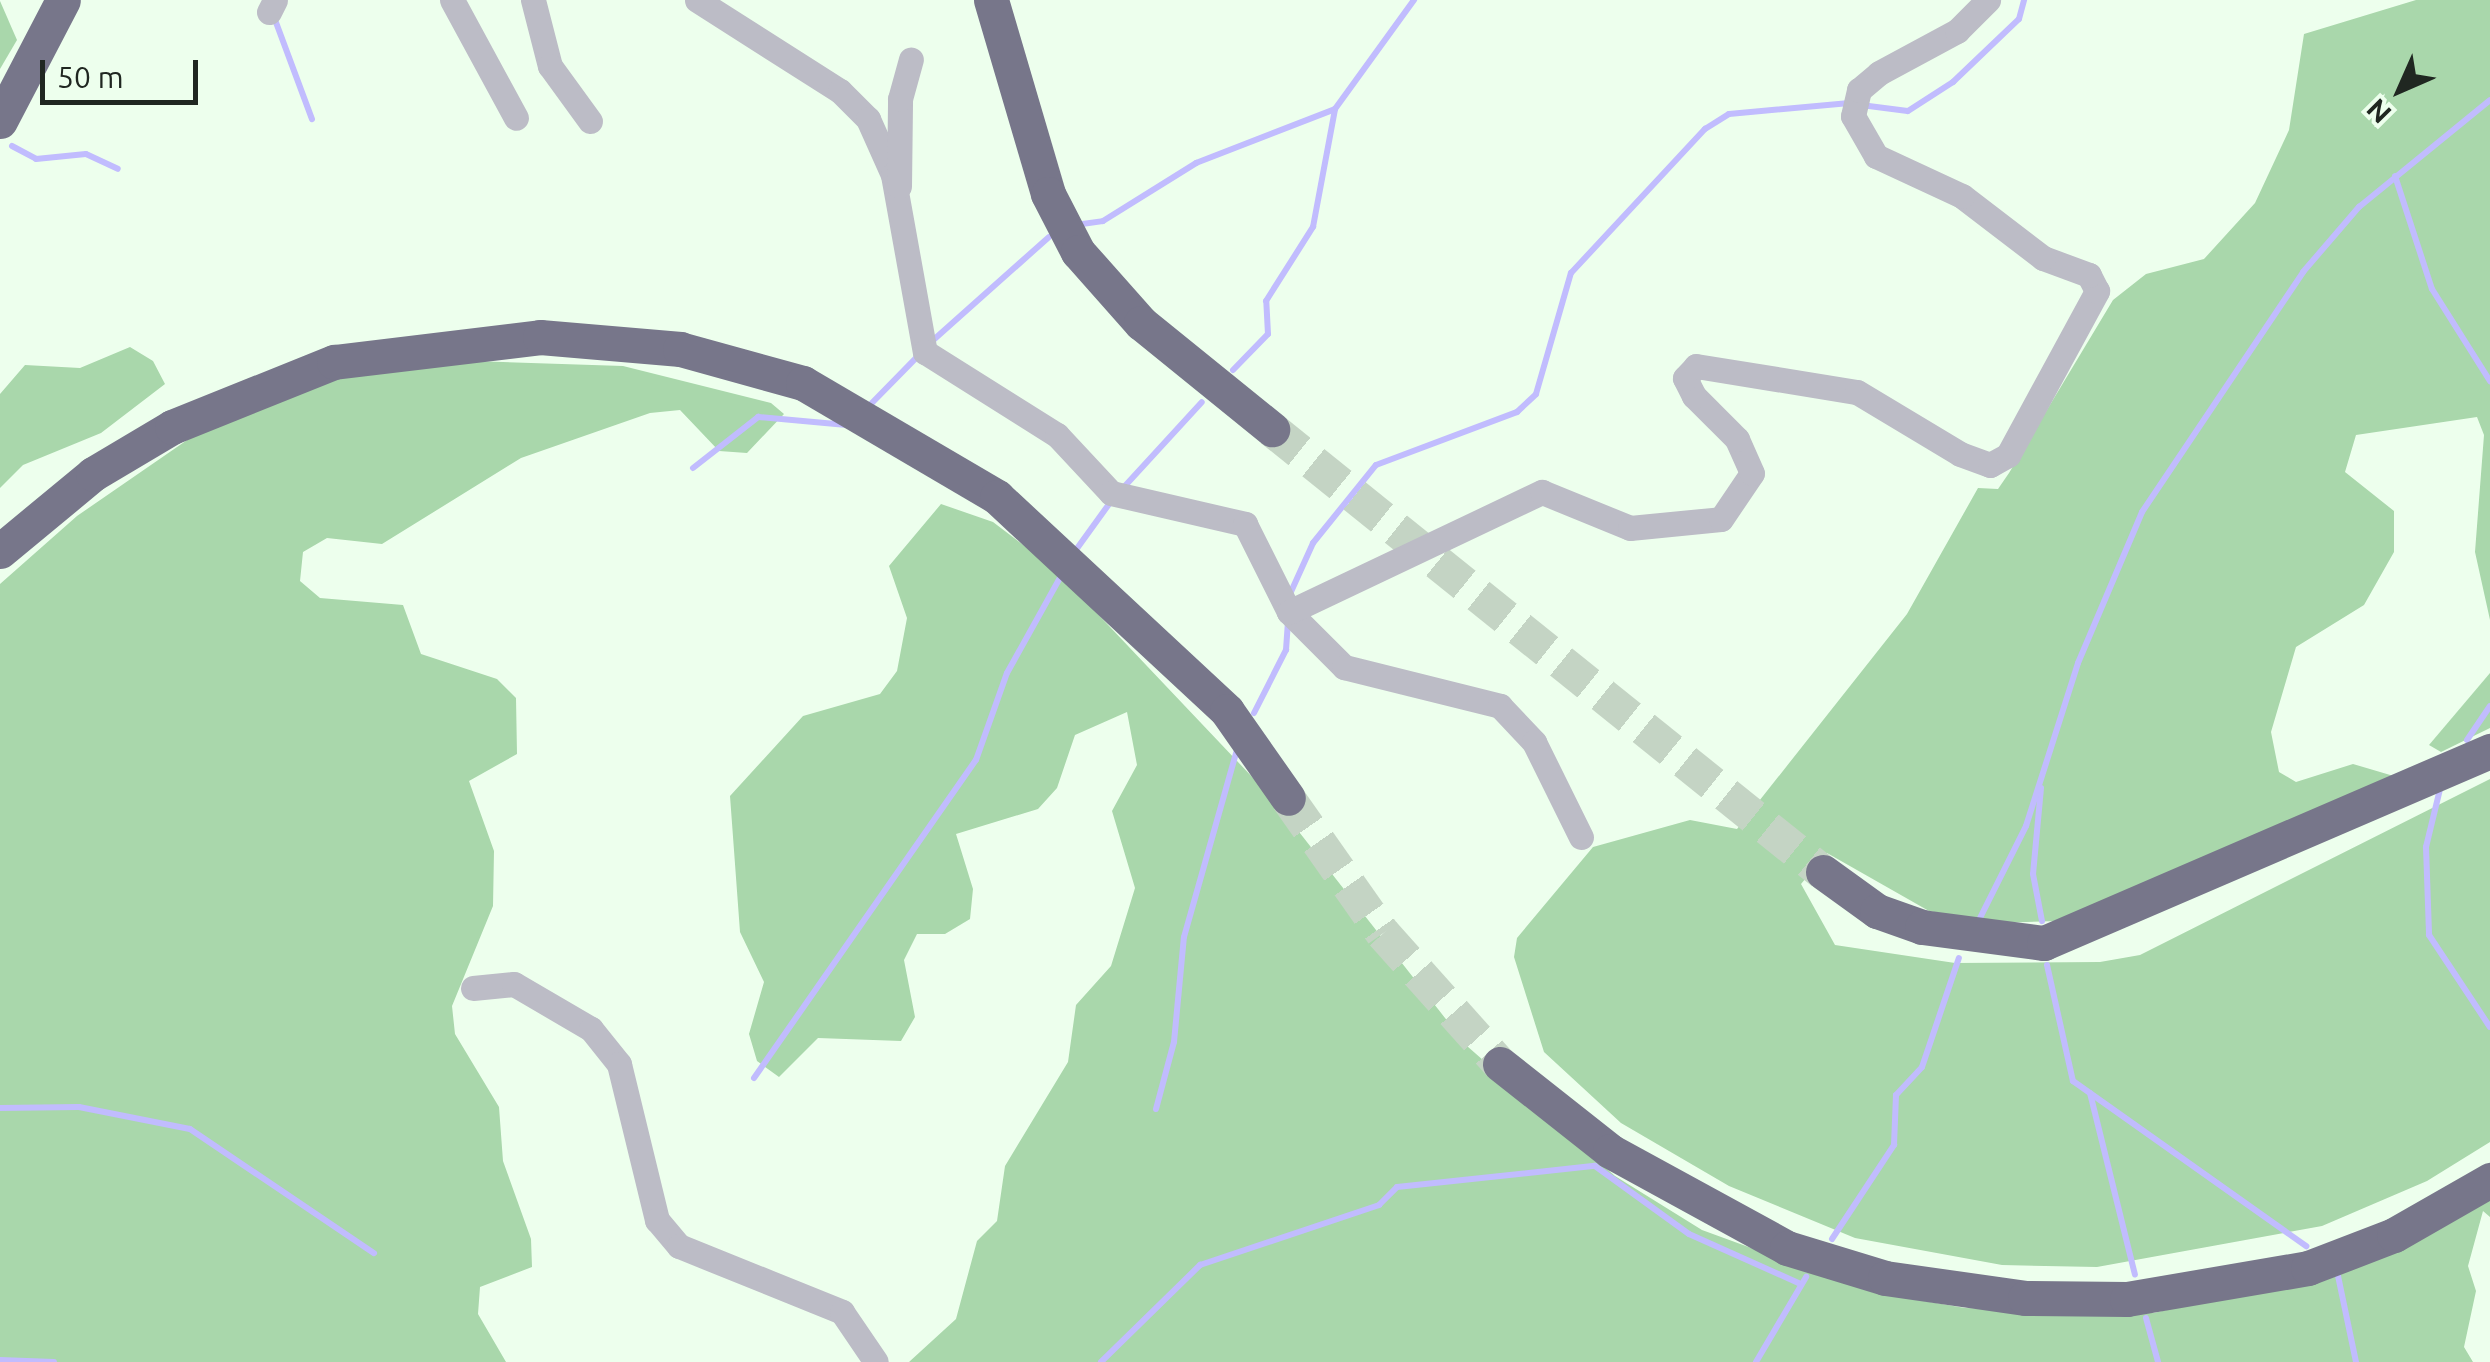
<!DOCTYPE html>
<style>
body{margin:0}
#map{position:relative;width:2490px;height:1362px;overflow:hidden;background:#edffed;font-family:Ubuntu,sans-serif}
div>[style]{position:absolute}
.green>*{inset:0;background:#a9d7ab}
.stream>*{height:6px;margin:-3px;padding:0 3px;transform-origin:3px;border-radius:3px;background:#c1bcfe}
.highway-tunnel>*{height:35px;margin-top:-17.5px;transform-origin:0;background:repeating-linear-gradient(90deg,#c4d4c4 0 35px,transparent 0 53px)}
.minor>*{height:25px;margin:-12.5px;padding:0 12.5px;transform-origin:12.5px;border-radius:12.5px;background:#bcbcc6}
.highway>*{height:35px;margin:-17.5px;padding:0 17.5px;transform-origin:17.5px;border-radius:17.5px;background:#77768a}
span{translate:-50% -50%;white-space:nowrap;text-align:center;line-height:1.15;-webkit-text-stroke:10px #edffed;paint-order:stroke}
.north{position:absolute;left:2350px;top:40px;width:100px;height:100px;-webkit-text-stroke:8px #edffed;paint-order:stroke;rotate:225deg;font-size:28px;font-weight:700;line-height:40px;text-align:center;color:#202721}
.north::after{content:'';display:block;margin:auto;width:35px;height:45px;background:#202721;clip-path:polygon(50% 0,100% 100%,50% 72%,0 100%)}
.scale{position:absolute;left:40px;top:60px;width:158px;height:45px;box-sizing:border-box;border:5px solid #202721;border-top:0;padding-left:12px;font-size:30px;line-height:35px;white-space:nowrap;color:#202721;-webkit-text-stroke:8px #edffed;paint-order:stroke}
</style>
<div id="map">
<div class="green">
<div style="clip-path:polygon(2416px 0,2490px 0,2490px 620px,2475px 552px,2484px 435px,2477px 417px,2356px 435px,2345px 472px,2394px 511px,2394px 552px,2364px 605px,2296px 647px,2271px 732px,2279px 772px,2296px 782px,2353px 764px,2397px 777px,2059px 921px,1995px 923px,1929px 911px,1827px 853px,1801px 884px,1835px 945px,1955px 963px,2100px 962px,2140px 955px,2490px 779px,2490px 1142px,2427px 1181px,2322px 1226px,2097px 1267px,2002px 1265px,1855px 1238px,1729px 1186px,1621px 1123px,1544px 1052px,1514px 957px,1517px 938px,1593px 847px,1690px 820px,1737px 829px,1907px 614px,1978px 488px,1998px 489px,2009px 473px,2113px 300px,2146px 274px,2204px 259px,2255px 203px,2289px 130px,2304px 34px)"></div>
<div style="clip-path:polygon(0 1px,17px 40px,0 69px)"></div>
<div style="clip-path:polygon(130px 347px,153px 361px,165px 384px,101px 433px,23px 465px,0 488px,0 394px,25px 365px,80px 368px)"></div>
<div style="clip-path:polygon(412px 359px,623px 366px,771px 403px,784px 414px,747px 453px,719px 451px,680px 410px,650px 413px,521px 458px,382px 544px,327px 538px,303px 552px,300px 581px,320px 598px,403px 605px,421px 654px,497px 679px,516px 698px,517px 754px,469px 781px,494px 851px,493px 906px,452px 1006px,455px 1034px,499px 1107px,503px 1161px,531px 1239px,532px 1267px,480px 1287px,478px 1314px,506px 1362px,0 1362px,0 584px,77px 516px,193px 436px,298px 388px)"></div>
<div style="clip-path:polygon(941px 504px,993px 522px,1056px 570px,1274px 800px,1467px 1046px,1615px 1176px,1702px 1230px,1872px 1292px,1965px 1308px,2154px 1313px,2336px 1269px,2490px 1190px,2490px 1217px,2483px 1211px,2468px 1266px,2476px 1291px,2464px 1347px,2473px 1362px,909px 1362px,956px 1319px,977px 1241px,997px 1221px,1005px 1166px,1068px 1062px,1076px 1005px,1111px 966px,1135px 888px,1112px 811px,1137px 765px,1127px 712px,1075px 735px,1057px 788px,1038px 809px,956px 834px,973px 889px,970px 919px,945px 934px,917px 934px,904px 960px,915px 1017px,901px 1041px,818px 1038px,779px 1077px,757px 1061px,749px 1034px,764px 982px,740px 932px,730px 796px,803px 716px,880px 694px,897px 671px,907px 618px,889px 566px)"></div>
<div style="clip-path:polygon(2490px 673px,2490px 728px,2441px 752px,2429px 745px)"></div>
</div>
<div class="stream">
<div style="left:274px;top:17px;width:109px;rotate:69.6deg"></div>
<div style="left:1861px;top:105px;width:47px;rotate:7.3deg"></div>
<div style="left:1908px;top:111px;width:54px;rotate:-32.8deg"></div>
<div style="left:1953px;top:82px;width:91px;rotate:-43.7deg"></div>
<div style="left:2019px;top:19px;width:20px;rotate:-75deg"></div>
<div style="left:12px;top:146px;width:27px;rotate:28deg"></div>
<div style="left:36px;top:159px;width:50px;rotate:-5.7deg"></div>
<div style="left:86px;top:154px;width:35px;rotate:25deg"></div>
<div style="left:2395px;top:176px;width:119px;rotate:71.9deg"></div>
<div style="left:2432px;top:289px;width:109px;rotate:57.8deg"></div>
<div style="left:1075px;top:225px;width:28px;rotate:-8deg"></div>
<div style="left:1103px;top:221px;width:110px;rotate:-31.9deg"></div>
<div style="left:1196px;top:163px;width:149px;rotate:-21.2deg"></div>
<div style="left:1335px;top:109px;width:135px;rotate:-54.1deg"></div>
<div style="left:930px;top:343px;width:159px;rotate:-41.7deg"></div>
<div style="left:1233px;top:370px;width:50px;rotate:-45.8deg"></div>
<div style="left:1268px;top:334px;width:33px;rotate:-93deg"></div>
<div style="left:1266px;top:301px;width:88px;rotate:-57.6deg"></div>
<div style="left:1313px;top:227px;width:120px;rotate:-79.4deg"></div>
<div style="left:867px;top:408px;width:73px;rotate:-45.6deg"></div>
<div style="left:693px;top:468px;width:83px;rotate:-38.1deg"></div>
<div style="left:758px;top:417px;width:89px;rotate:5.1deg"></div>
<div style="left:1124px;top:487px;width:115px;rotate:-47.5deg"></div>
<div style="left:1073px;top:554px;width:67px;rotate:-54.2deg"></div>
<div style="left:1290px;top:594px;width:56px;rotate:-65.7deg"></div>
<div style="left:1313px;top:543px;width:100px;rotate:-51.1deg"></div>
<div style="left:1376px;top:465px;width:151px;rotate:-20.6deg"></div>
<div style="left:1517px;top:412px;width:26px;rotate:-43deg"></div>
<div style="left:1536px;top:394px;width:126px;rotate:-73.9deg"></div>
<div style="left:1571px;top:273px;width:197px;rotate:-47.1deg"></div>
<div style="left:1705px;top:129px;width:28px;rotate:-32deg"></div>
<div style="left:1729px;top:114px;width:121px;rotate:-5.2deg"></div>
<div style="left:1254px;top:713px;width:71px;rotate:-63.1deg"></div>
<div style="left:1286px;top:650px;width:28px;rotate:-86deg"></div>
<div style="left:2467px;top:740px;width:41px;rotate:-55.9deg"></div>
<div style="left:2441px;top:785px;width:64px;rotate:103.6deg"></div>
<div style="left:2426px;top:847px;width:88px;rotate:88deg"></div>
<div style="left:2429px;top:935px;width:110px;rotate:56.5deg"></div>
<div style="left:2041px;top:788px;width:86px;rotate:95.3deg"></div>
<div style="left:2033px;top:874px;width:48px;rotate:79.2deg"></div>
<div style="left:1980px;top:918px;width:103px;rotate:-63.4deg"></div>
<div style="left:2026px;top:826px;width:171px;rotate:-72.3deg"></div>
<div style="left:2078px;top:663px;width:164px;rotate:-67deg"></div>
<div style="left:2142px;top:512px;width:289px;rotate:-56.1deg"></div>
<div style="left:2303px;top:272px;width:86px;rotate:-49.3deg"></div>
<div style="left:2359px;top:207px;width:169px;rotate:-39.2deg"></div>
<div style="left:2047px;top:965px;width:119px;rotate:77.4deg"></div>
<div style="left:2073px;top:1081px;width:286px;rotate:35.3deg"></div>
<div style="left:754px;top:1078px;width:388px;rotate:-55.1deg"></div>
<div style="left:976px;top:760px;width:92px;rotate:-70.4deg"></div>
<div style="left:1007px;top:673px;width:113px;rotate:-60.9deg"></div>
<div style="left:2090px;top:1093px;width:187px;rotate:76.1deg"></div>
<div style="left:0;top:1108px;width:79px;rotate:-0.7deg"></div>
<div style="left:79px;top:1107px;width:113px;rotate:11.2deg"></div>
<div style="left:190px;top:1129px;width:222px;rotate:34deg"></div>
<div style="left:1156px;top:1109px;width:69px;rotate:-75deg"></div>
<div style="left:1174px;top:1042px;width:105px;rotate:-84.6deg"></div>
<div style="left:1184px;top:937px;width:198px;rotate:-74.2deg"></div>
<div style="left:1832px;top:1239px;width:113px;rotate:-56.6deg"></div>
<div style="left:1894px;top:1145px;width:50px;rotate:-87.7deg"></div>
<div style="left:1896px;top:1095px;width:38px;rotate:-47deg"></div>
<div style="left:1922px;top:1067px;width:115px;rotate:-71.3deg"></div>
<div style="left:2337px;top:1271px;width:93px;rotate:78.2deg"></div>
<div style="left:2146px;top:1318px;width:46px;rotate:74.7deg"></div>
<div style="left:0;top:1360px;width:54px;rotate:2.1deg"></div>
<div style="left:1101px;top:1362px;width:139px;rotate:-44.4deg"></div>
<div style="left:1200px;top:1265px;width:189px;rotate:-18.5deg"></div>
<div style="left:1379px;top:1205px;width:25px;rotate:-45deg"></div>
<div style="left:1397px;top:1187px;width:199px;rotate:-6.1deg"></div>
<div style="left:1595px;top:1166px;width:116px;rotate:35.9deg"></div>
<div style="left:1689px;top:1234px;width:123px;rotate:24.1deg"></div>
<div style="left:1756px;top:1362px;width:99px;rotate:-59.5deg"></div>
</div>
<div class="highway-tunnel">
<div style="left:1272px;top:429px;width:707px;rotate:38.8deg"></div>
<div style="left:1288px;top:798px;width:165px;rotate:54.9deg"></div>
<div style="left:1383px;top:933px;width:176px;rotate:48.2deg"></div>
</div>
<div class="minor">
<div style="left:452px;top:0;width:134px;rotate:61.5deg"></div>
<div style="left:533px;top:0;width:68px;rotate:75.6deg"></div>
<div style="left:550px;top:66px;width:68px;rotate:54deg"></div>
<div style="left:697px;top:0;width:169px;rotate:32.5deg"></div>
<div style="left:840px;top:91px;width:40px;rotate:45deg"></div>
<div style="left:868px;top:119px;width:61px;rotate:65.9deg"></div>
<div style="left:893px;top:175px;width:180px;rotate:79.8deg"></div>
<div style="left:925px;top:352px;width:156px;rotate:32.2deg"></div>
<div style="left:1057px;top:435px;width:79px;rotate:47deg"></div>
<div style="left:1111px;top:493px;width:138px;rotate:13deg"></div>
<div style="left:1245px;top:524px;width:98px;rotate:63.4deg"></div>
<div style="left:1289px;top:612px;width:78px;rotate:45deg"></div>
<div style="left:1344px;top:667px;width:161px;rotate:14deg"></div>
<div style="left:1500px;top:706px;width:50px;rotate:46.6deg"></div>
<div style="left:1534px;top:742px;width:106px;rotate:63.7deg"></div>
<div style="left:269px;top:12px;width:13px;rotate:-63deg"></div>
<div style="left:899px;top:186px;width:87px;rotate:-89.3deg"></div>
<div style="left:900px;top:99px;width:41px;rotate:-74.6deg"></div>
<div style="left:1289px;top:612px;width:280px;rotate:-25.4deg"></div>
<div style="left:1542px;top:492px;width:95px;rotate:22.2deg"></div>
<div style="left:1630px;top:528px;width:91px;rotate:-5.6deg"></div>
<div style="left:1721px;top:519px;width:55px;rotate:-56deg"></div>
<div style="left:1752px;top:473px;width:37px;rotate:-114deg"></div>
<div style="left:1737px;top:439px;width:61px;rotate:-135deg"></div>
<div style="left:1694px;top:396px;width:20px;rotate:-117deg"></div>
<div style="left:1685px;top:378px;width:16px;rotate:-47deg"></div>
<div style="left:1696px;top:366px;width:163px;rotate:9.2deg"></div>
<div style="left:1857px;top:392px;width:120px;rotate:31deg"></div>
<div style="left:1960px;top:454px;width:32px;rotate:20deg"></div>
<div style="left:1990px;top:465px;width:21px;rotate:-29deg"></div>
<div style="left:2008px;top:455px;width:187px;rotate:-61.5deg"></div>
<div style="left:2097px;top:291px;width:18px;rotate:-117deg"></div>
<div style="left:2089px;top:275px;width:49px;rotate:-159.7deg"></div>
<div style="left:2043px;top:258px;width:102px;rotate:-142.6deg"></div>
<div style="left:1962px;top:196px;width:95px;rotate:-155.1deg"></div>
<div style="left:1876px;top:156px;width:46px;rotate:-119.9deg"></div>
<div style="left:1853px;top:116px;width:27px;rotate:-77deg"></div>
<div style="left:1859px;top:90px;width:26px;rotate:-40deg"></div>
<div style="left:1879px;top:73px;width:89px;rotate:-28.3deg"></div>
<div style="left:1957px;top:31px;width:44px;rotate:-45deg"></div>
<div style="left:473px;top:988px;width:41px;rotate:-5.6deg"></div>
<div style="left:514px;top:984px;width:89px;rotate:30.3deg"></div>
<div style="left:591px;top:1029px;width:45px;rotate:51.3deg"></div>
<div style="left:619px;top:1064px;width:161px;rotate:76.3deg"></div>
<div style="left:657px;top:1220px;width:34px;rotate:50deg"></div>
<div style="left:679px;top:1246px;width:176px;rotate:22deg"></div>
<div style="left:842px;top:1312px;width:60px;rotate:55.8deg"></div>
</div>
<div class="highway">
<div style="left:991px;top:0;width:202px;rotate:73.6deg"></div>
<div style="left:1048px;top:194px;width:65px;rotate:62.7deg"></div>
<div style="left:1078px;top:252px;width:95px;rotate:48.4deg"></div>
<div style="left:1141px;top:323px;width:169px;rotate:39deg"></div>
<div style="left:0;top:121px;width:136px;rotate:-62.5deg"></div>
<div style="left:0;top:551px;width:121px;rotate:-39.6deg"></div>
<div style="left:93px;top:474px;width:92px;rotate:-30.7deg"></div>
<div style="left:172px;top:427px;width:175px;rotate:-21.9deg"></div>
<div style="left:334px;top:362px;width:208px;rotate:-6.9deg"></div>
<div style="left:540px;top:337px;width:141px;rotate:4.9deg"></div>
<div style="left:680px;top:349px;width:128px;rotate:15.5deg"></div>
<div style="left:803px;top:383px;width:225px;rotate:30.4deg"></div>
<div style="left:997px;top:497px;width:314px;rotate:42.9deg"></div>
<div style="left:1227px;top:711px;width:106px;rotate:55deg"></div>
<div style="left:1823px;top:872px;width:67px;rotate:35.8deg"></div>
<div style="left:1877px;top:911px;width:48px;rotate:19.6deg"></div>
<div style="left:1922px;top:927px;width:123px;rotate:7.5deg"></div>
<div style="left:2044px;top:943px;width:486px;rotate:-23.3deg"></div>
<div style="left:1500px;top:1064px;width:140px;rotate:38.3deg"></div>
<div style="left:1610px;top:1151px;width:202px;rotate:28.7deg"></div>
<div style="left:1787px;top:1248px;width:102px;rotate:17deg"></div>
<div style="left:1885px;top:1278px;width:141px;rotate:8.1deg"></div>
<div style="left:2025px;top:1298px;width:102px;rotate:0.6deg"></div>
<div style="left:2127px;top:1299px;width:184px;rotate:-9.7deg"></div>
<div style="left:2308px;top:1268px;width:92px;rotate:-21deg"></div>
<div style="left:2394px;top:1235px;width:111px;rotate:-29.8deg"></div>
</div>
<div class="north">N</div>
<div class="scale">50 m</div>
</div>
